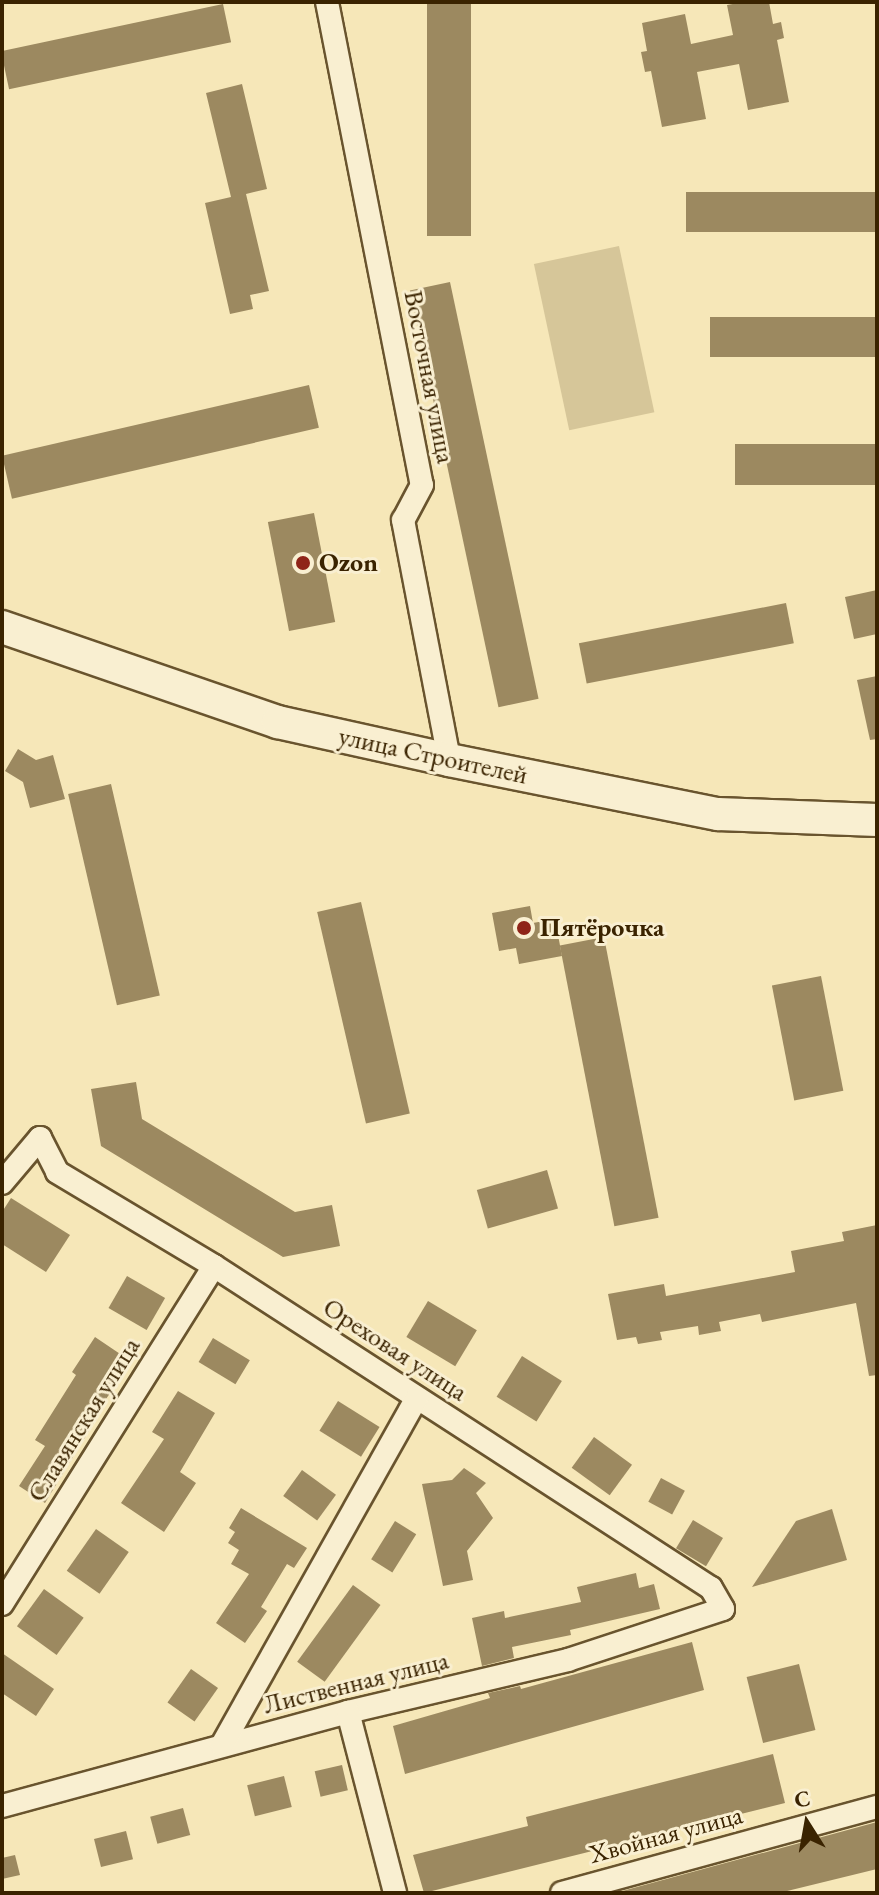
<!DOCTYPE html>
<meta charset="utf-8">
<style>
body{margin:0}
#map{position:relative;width:879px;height:1895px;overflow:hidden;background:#f6e7b8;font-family:"EB Garamond",serif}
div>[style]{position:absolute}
.green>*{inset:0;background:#d6c699;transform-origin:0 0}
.building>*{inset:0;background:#9c8960;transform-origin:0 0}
.roads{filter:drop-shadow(2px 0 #69542e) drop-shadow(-2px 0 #69542e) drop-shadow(0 2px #69542e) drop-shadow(0 -2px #69542e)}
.street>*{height:22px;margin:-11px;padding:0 11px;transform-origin:11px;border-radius:11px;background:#f9efd1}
.secondary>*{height:32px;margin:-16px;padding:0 16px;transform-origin:16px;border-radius:16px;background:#f9efd1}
.dots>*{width:22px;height:22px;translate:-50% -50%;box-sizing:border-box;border:4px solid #f9efd1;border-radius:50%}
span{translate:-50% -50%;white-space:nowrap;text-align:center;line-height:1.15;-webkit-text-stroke:6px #f9efd1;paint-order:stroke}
.street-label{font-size:26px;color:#3a2300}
.poi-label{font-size:26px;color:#3a2300;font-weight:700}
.left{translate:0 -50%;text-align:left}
.frame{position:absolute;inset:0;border:4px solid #3a2300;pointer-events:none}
.north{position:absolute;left:767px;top:1783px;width:80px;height:80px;-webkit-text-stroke:6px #f9efd1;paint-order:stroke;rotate:349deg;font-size:22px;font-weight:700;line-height:32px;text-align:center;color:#3a2300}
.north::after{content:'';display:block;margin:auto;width:28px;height:36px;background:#3a2300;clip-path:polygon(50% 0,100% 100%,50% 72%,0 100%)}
</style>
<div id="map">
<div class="green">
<div style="left:619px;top:246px;width:170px;height:87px;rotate:78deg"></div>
</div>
<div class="building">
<div style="left:427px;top:2px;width:44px;height:234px"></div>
<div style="clip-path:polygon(744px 2px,769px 2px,773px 24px,781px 22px,784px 38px,777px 40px,789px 102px,748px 110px,739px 64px,697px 72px,706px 119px,662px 127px,651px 71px,645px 72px,641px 52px,647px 51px,642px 23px,685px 14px,691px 44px,733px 35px,727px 5px)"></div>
<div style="left:223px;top:4px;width:39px;height:227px;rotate:78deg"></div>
<div style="clip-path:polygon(242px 84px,267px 189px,246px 194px,269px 291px,250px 295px,253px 309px,230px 314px,205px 203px,231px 197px,206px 93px)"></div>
<div style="left:877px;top:192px;width:40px;height:191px;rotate:90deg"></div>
<div style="left:450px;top:282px;width:426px;height:41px;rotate:78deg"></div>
<div style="left:877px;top:317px;width:40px;height:167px;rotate:90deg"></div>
<div style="left:309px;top:385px;width:44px;height:315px;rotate:77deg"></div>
<div style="left:877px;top:444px;width:41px;height:142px;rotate:90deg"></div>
<div style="left:314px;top:513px;width:111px;height:47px;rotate:79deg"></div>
<div style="clip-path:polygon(877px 590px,877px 634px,854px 639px,845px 597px)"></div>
<div style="left:786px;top:603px;width:41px;height:211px;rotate:79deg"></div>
<div style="clip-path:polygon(877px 676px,877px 739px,870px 740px,857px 680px)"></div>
<div style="clip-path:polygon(18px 749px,36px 760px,53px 755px,65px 799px,30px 808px,23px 782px,5px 771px)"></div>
<div style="left:111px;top:784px;width:217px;height:44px;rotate:77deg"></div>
<div style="left:361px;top:902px;width:217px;height:45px;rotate:77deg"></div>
<div style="clip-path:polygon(530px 906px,533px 923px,555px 919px,562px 956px,519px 964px,516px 948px,499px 951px,492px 913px)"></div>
<div style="left:604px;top:937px;width:286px;height:45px;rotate:79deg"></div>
<div style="left:821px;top:976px;width:117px;height:50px;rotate:79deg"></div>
<div style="clip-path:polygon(136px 1082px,142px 1119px,295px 1212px,332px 1205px,340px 1246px,283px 1257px,101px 1146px,91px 1089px)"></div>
<div style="left:547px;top:1170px;width:40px;height:73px;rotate:74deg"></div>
<div style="clip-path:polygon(11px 1198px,70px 1235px,46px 1272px,2px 1244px,2px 1212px)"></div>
<div style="clip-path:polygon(877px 1225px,877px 1375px,869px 1376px,856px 1303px,762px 1322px,760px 1314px,719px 1322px,721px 1331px,699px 1335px,698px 1326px,660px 1332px,662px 1340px,638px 1344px,636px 1337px,617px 1340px,608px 1294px,664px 1284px,666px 1296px,795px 1272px,791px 1251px,844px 1241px,842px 1232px)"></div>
<div style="left:127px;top:1276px;width:44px;height:37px;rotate:30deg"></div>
<div style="left:428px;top:1301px;width:57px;height:42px;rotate:31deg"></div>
<div style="clip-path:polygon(95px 1337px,132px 1362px,94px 1416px,97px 1418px,45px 1503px,19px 1486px,45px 1446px,35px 1440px,76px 1375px,72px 1372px)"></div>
<div style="left:213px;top:1338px;width:43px;height:28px;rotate:31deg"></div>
<div style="left:522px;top:1356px;width:47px;height:48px;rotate:32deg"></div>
<div style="clip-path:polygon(178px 1391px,215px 1413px,180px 1472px,196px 1483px,164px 1532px,121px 1503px,164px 1439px,152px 1432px)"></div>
<div style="left:338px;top:1401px;width:49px;height:35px;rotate:32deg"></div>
<div style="left:594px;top:1437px;width:47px;height:38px;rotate:36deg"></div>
<div style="clip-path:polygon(464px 1468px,486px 1483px,476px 1493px,493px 1518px,467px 1551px,473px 1580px,443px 1586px,422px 1484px,452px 1480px)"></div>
<div style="left:302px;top:1470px;width:42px;height:32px;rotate:36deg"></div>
<div style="left:661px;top:1478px;width:27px;height:27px;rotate:28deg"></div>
<div style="clip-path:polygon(241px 1508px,307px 1548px,294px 1568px,287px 1564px,261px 1607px,267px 1611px,245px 1643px,216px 1623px,249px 1574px,231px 1564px,239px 1550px,228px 1543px,235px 1532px,229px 1528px)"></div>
<div style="clip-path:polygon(832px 1509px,847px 1560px,752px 1587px,796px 1521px)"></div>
<div style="left:693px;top:1520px;width:35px;height:33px;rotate:31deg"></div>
<div style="left:395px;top:1521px;width:25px;height:45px;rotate:32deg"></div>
<div style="left:96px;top:1529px;width:40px;height:51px;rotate:35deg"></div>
<div style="clip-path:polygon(636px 1573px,639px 1588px,654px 1584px,660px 1609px,570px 1630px,571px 1635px,512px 1647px,514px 1658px,482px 1666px,472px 1618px,504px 1611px,505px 1618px,581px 1602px,577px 1587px)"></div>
<div style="left:353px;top:1585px;width:34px;height:95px;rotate:36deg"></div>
<div style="left:44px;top:1589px;width:49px;height:46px;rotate:36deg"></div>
<div style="clip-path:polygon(692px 1642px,704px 1690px,405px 1774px,393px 1726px,490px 1698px,488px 1693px,520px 1686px,521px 1689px)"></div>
<div style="clip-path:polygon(2px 1653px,54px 1689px,36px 1716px,2px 1693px)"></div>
<div style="left:799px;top:1664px;width:68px;height:54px;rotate:76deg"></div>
<div style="left:191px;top:1669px;width:33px;height:41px;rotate:35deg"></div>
<div style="clip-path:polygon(773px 1754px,785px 1803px,424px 1893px,413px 1855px,528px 1826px,526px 1817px)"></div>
<div style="left:342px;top:1765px;width:26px;height:28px;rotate:77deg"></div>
<div style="left:284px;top:1776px;width:32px;height:38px;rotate:76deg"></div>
<div style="left:183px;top:1808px;width:28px;height:34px;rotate:75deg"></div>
<div style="clip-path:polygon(877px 1822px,877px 1869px,779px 1893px,615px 1893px)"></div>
<div style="left:126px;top:1831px;width:29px;height:33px;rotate:76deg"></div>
<div style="clip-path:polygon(15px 1855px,20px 1875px,2px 1879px,2px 1858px)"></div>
</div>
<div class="roads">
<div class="street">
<div style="left:327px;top:2px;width:492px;rotate:78.9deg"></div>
<div style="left:422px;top:485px;width:40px;rotate:118deg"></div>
<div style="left:403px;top:520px;width:244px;rotate:79.1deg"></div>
<div style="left:2px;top:1183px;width:59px;rotate:-49.8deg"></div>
<div style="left:40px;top:1138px;width:38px;rotate:63deg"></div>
<div style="left:57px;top:1172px;width:183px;rotate:30.9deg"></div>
<div style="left:214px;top:1266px;width:592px;rotate:32.94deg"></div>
<div style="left:711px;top:1588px;width:24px;rotate:60deg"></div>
<div style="left:723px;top:1609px;width:163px;rotate:161.8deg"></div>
<div style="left:568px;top:1660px;width:226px;rotate:166.7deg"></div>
<div style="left:348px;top:1712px;width:359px;rotate:164.8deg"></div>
<div style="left:2px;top:1604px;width:399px;rotate:-57.9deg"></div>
<div style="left:348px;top:1712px;width:187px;rotate:75.4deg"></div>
<div style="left:222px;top:1745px;width:398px;rotate:-60.7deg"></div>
<div style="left:562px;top:1893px;width:327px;rotate:-15.3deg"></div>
</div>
<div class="secondary">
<div style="left:2px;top:627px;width:292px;rotate:19deg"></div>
<div style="left:278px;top:722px;width:175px;rotate:12.5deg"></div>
<div style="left:449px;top:760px;width:274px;rotate:11.4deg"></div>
<div style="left:718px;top:814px;width:159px;rotate:2.2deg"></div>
</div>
</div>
<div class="dots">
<div style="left:303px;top:563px;background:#8f2418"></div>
<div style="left:524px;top:928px;background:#8f2418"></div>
</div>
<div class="street-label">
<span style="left:429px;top:377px;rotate:79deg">Восточная улица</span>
<span style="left:433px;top:756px;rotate:12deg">улица Строителей</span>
<span style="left:395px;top:1350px;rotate:33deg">Ореховая улица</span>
<span style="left:84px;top:1420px;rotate:-58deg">Славянская улица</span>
<span style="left:356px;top:1683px;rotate:-14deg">Лиственная улица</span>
<span style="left:666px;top:1835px;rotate:-15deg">Хвойная улица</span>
</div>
<div class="poi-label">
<span class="left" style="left:319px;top:563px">Ozon</span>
<span class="left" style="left:540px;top:928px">Пятёрочка</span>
</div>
<div class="frame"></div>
<div class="north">С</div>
</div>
